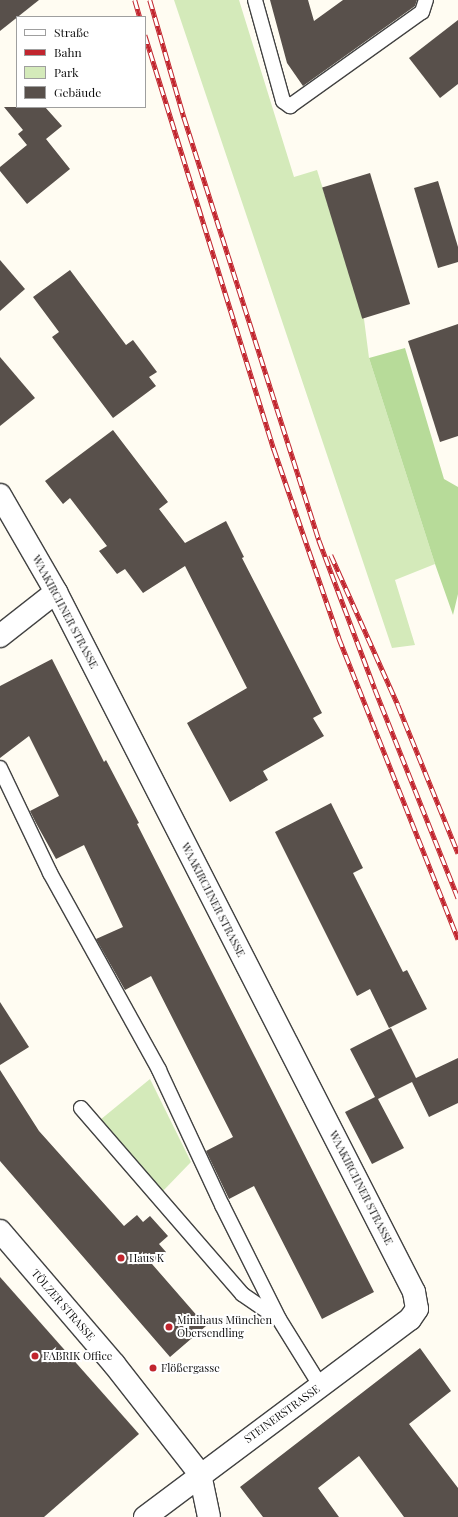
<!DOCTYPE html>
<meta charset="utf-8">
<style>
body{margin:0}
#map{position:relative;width:458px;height:1517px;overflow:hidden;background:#fffcf2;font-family:"Playfair Display",serif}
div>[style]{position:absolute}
.green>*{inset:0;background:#d4eaba}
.forest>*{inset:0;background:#b7db99}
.building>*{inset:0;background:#58504b;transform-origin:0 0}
.roads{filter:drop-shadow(1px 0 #424242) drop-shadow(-1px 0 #424242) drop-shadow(0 1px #424242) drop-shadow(0 -1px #424242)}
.service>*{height:14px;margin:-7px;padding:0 7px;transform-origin:7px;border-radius:7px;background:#fff}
.minor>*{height:22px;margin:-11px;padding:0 11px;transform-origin:11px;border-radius:11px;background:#fff}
.rail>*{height:4.5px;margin-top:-2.25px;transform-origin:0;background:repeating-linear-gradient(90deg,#fff 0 9px,#c1252e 0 18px);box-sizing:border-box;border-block:1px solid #c1252e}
.dots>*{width:11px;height:11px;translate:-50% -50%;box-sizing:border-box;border:2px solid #fff;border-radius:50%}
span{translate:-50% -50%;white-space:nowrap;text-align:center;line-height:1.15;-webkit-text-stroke:4px #fff;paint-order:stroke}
.street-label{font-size:11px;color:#0f0f0f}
.poi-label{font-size:11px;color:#0f0f0f}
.left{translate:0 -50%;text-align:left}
.legend{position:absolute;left:16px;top:16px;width:130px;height:92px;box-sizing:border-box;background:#fff;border:1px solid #9f9f9f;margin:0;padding:5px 7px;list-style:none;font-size:12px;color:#0f0f0f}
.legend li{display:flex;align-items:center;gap:8px;height:20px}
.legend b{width:20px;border:1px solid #9f9f9f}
</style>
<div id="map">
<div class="green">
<div style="clip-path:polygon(174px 0,239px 0,294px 177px,317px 170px,364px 319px,369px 358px,435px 564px,395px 580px,415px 645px,392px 648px)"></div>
<div style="clip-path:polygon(150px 1079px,191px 1162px,162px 1192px,100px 1120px)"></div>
</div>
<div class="forest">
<div style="clip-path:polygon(405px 348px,444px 479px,458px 487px,458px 594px,453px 615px,435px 564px,369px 358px)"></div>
</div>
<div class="building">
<div style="clip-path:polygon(0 0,39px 0,0 31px)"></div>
<div style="clip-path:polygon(270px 0,308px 0,314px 21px,343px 0,417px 0,415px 6px,303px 86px,287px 63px)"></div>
<div style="clip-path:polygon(458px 20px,458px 84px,440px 98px,409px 58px)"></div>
<div style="clip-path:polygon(4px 107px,45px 107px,62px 126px,46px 139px,70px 169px,27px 204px,0 171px,0 167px,27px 145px,18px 134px,23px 130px)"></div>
<div style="left:370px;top:173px;width:137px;height:50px;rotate:73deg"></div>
<div style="clip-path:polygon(438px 181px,458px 247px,458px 262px,438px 268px,414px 188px)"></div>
<div style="clip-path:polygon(0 260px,25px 289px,0 311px)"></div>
<div style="clip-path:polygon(70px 270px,126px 345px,133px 340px,157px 372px,149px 377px,156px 386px,113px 418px,52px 337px,59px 332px,33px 297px)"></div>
<div style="clip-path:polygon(458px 324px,458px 436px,440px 442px,408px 341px)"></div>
<div style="clip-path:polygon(0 357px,35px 398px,0 426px)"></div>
<div style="clip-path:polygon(113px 430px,168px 502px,159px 509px,185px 543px,226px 521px,244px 557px,242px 558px,322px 713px,313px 718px,324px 736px,263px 771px,268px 780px,230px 802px,187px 723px,247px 688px,185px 566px,143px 593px,125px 569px,117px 574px,99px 551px,107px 546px,70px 498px,63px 504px,45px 481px)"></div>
<div style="clip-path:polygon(52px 659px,104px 762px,106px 760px,139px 823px,137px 824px,374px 1292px,322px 1319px,254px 1186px,229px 1199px,206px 1151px,233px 1137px,151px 976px,125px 990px,96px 939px,123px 927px,84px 845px,56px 859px,36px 823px,30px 811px,59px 796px,29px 736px,0 758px,0 686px)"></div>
<div style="clip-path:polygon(331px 803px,363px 868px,353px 873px,403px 972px,407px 970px,427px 1009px,389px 1028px,370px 989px,357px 996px,275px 832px)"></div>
<div style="clip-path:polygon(0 1002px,29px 1047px,0 1065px)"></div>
<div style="clip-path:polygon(391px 1028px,416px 1078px,458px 1058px,458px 1103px,429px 1117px,412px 1082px,378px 1099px,404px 1148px,372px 1164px,345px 1112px,375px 1097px,350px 1049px)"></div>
<div style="clip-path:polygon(0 1070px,39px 1131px,124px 1226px,137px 1215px,143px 1222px,150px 1216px,168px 1236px,159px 1244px,166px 1252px,152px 1264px,206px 1326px,170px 1357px,0 1161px)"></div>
<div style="clip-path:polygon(0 1277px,139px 1434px,44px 1517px,0 1517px)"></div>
<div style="clip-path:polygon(420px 1348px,451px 1391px,409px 1424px,458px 1488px,458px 1517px,404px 1517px,359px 1456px,318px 1488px,339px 1517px,263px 1517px,240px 1487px)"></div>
</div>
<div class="roads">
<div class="service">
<div style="left:255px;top:0;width:105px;rotate:74.5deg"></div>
<div style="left:283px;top:101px;width:9px;rotate:36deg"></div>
<div style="left:290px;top:106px;width:162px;rotate:-35.5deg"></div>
<div style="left:422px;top:12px;width:13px;rotate:-72deg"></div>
<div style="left:0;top:768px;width:116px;rotate:64.5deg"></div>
<div style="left:50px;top:873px;width:225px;rotate:61deg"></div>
<div style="left:159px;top:1070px;width:149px;rotate:65deg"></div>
<div style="left:222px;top:1205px;width:127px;rotate:63.4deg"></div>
<div style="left:279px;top:1319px;width:78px;rotate:58.2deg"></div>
<div style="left:81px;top:1108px;width:246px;rotate:49.1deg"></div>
<div style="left:242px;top:1294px;width:42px;rotate:34.4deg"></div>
</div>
<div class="minor">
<div style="left:0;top:495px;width:112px;rotate:60deg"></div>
<div style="left:56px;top:592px;width:786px;rotate:62.91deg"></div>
<div style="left:414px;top:1292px;width:17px;rotate:80deg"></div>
<div style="left:417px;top:1309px;width:12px;rotate:125deg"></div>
<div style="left:410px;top:1319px;width:331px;rotate:143.2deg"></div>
<div style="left:0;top:636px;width:71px;rotate:-38.2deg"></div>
<div style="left:0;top:1231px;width:175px;rotate:49.4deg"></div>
<div style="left:114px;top:1364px;width:140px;rotate:52deg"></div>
<div style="left:200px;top:1474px;width:44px;rotate:78.2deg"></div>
</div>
</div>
<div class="rail">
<div style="left:135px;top:0;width:18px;rotate:74deg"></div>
<div style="left:150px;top:0;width:122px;rotate:73.8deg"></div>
<div style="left:184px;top:117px;width:444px;rotate:72.3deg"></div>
<div style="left:319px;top:540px;width:159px;rotate:69.4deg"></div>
<div style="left:375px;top:689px;width:225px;rotate:68.3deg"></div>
<div style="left:145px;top:35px;width:434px;rotate:72.7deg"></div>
<div style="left:274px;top:449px;width:200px;rotate:71deg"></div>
<div style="left:339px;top:638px;width:324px;rotate:68.4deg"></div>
<div style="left:331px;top:555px;width:164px;rotate:65.9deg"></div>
<div style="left:398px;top:705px;width:160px;rotate:67.9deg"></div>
</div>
<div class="dots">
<div style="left:121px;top:1258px;background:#c1252e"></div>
<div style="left:169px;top:1327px;background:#c1252e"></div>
<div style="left:35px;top:1356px;background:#c1252e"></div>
<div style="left:153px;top:1368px;background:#c1252e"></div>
</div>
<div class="street-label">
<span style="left:65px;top:612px;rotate:62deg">WAAKIRCHNER STRASSE</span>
<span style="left:213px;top:900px;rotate:63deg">WAAKIRCHNER STRASSE</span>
<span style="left:361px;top:1188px;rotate:63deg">WAAKIRCHNER STRASSE</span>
<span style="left:63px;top:1305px;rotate:49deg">TÖLZER STRASSE</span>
<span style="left:282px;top:1414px;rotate:-36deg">STEINERSTRASSE</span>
</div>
<div class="poi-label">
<span class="left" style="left:129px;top:1258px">Haus K</span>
<span class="left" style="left:177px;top:1327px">Minihaus München<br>Obersendling</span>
<span class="left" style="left:43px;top:1356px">FABRIK Office</span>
<span class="left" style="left:161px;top:1368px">Flößergasse</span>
</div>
<ul class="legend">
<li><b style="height:5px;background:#fff"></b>Straße</li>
<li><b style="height:5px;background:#c1252e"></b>Bahn</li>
<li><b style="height:11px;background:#d4eaba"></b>Park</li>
<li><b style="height:11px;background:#58504b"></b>Gebäude</li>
</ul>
</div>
